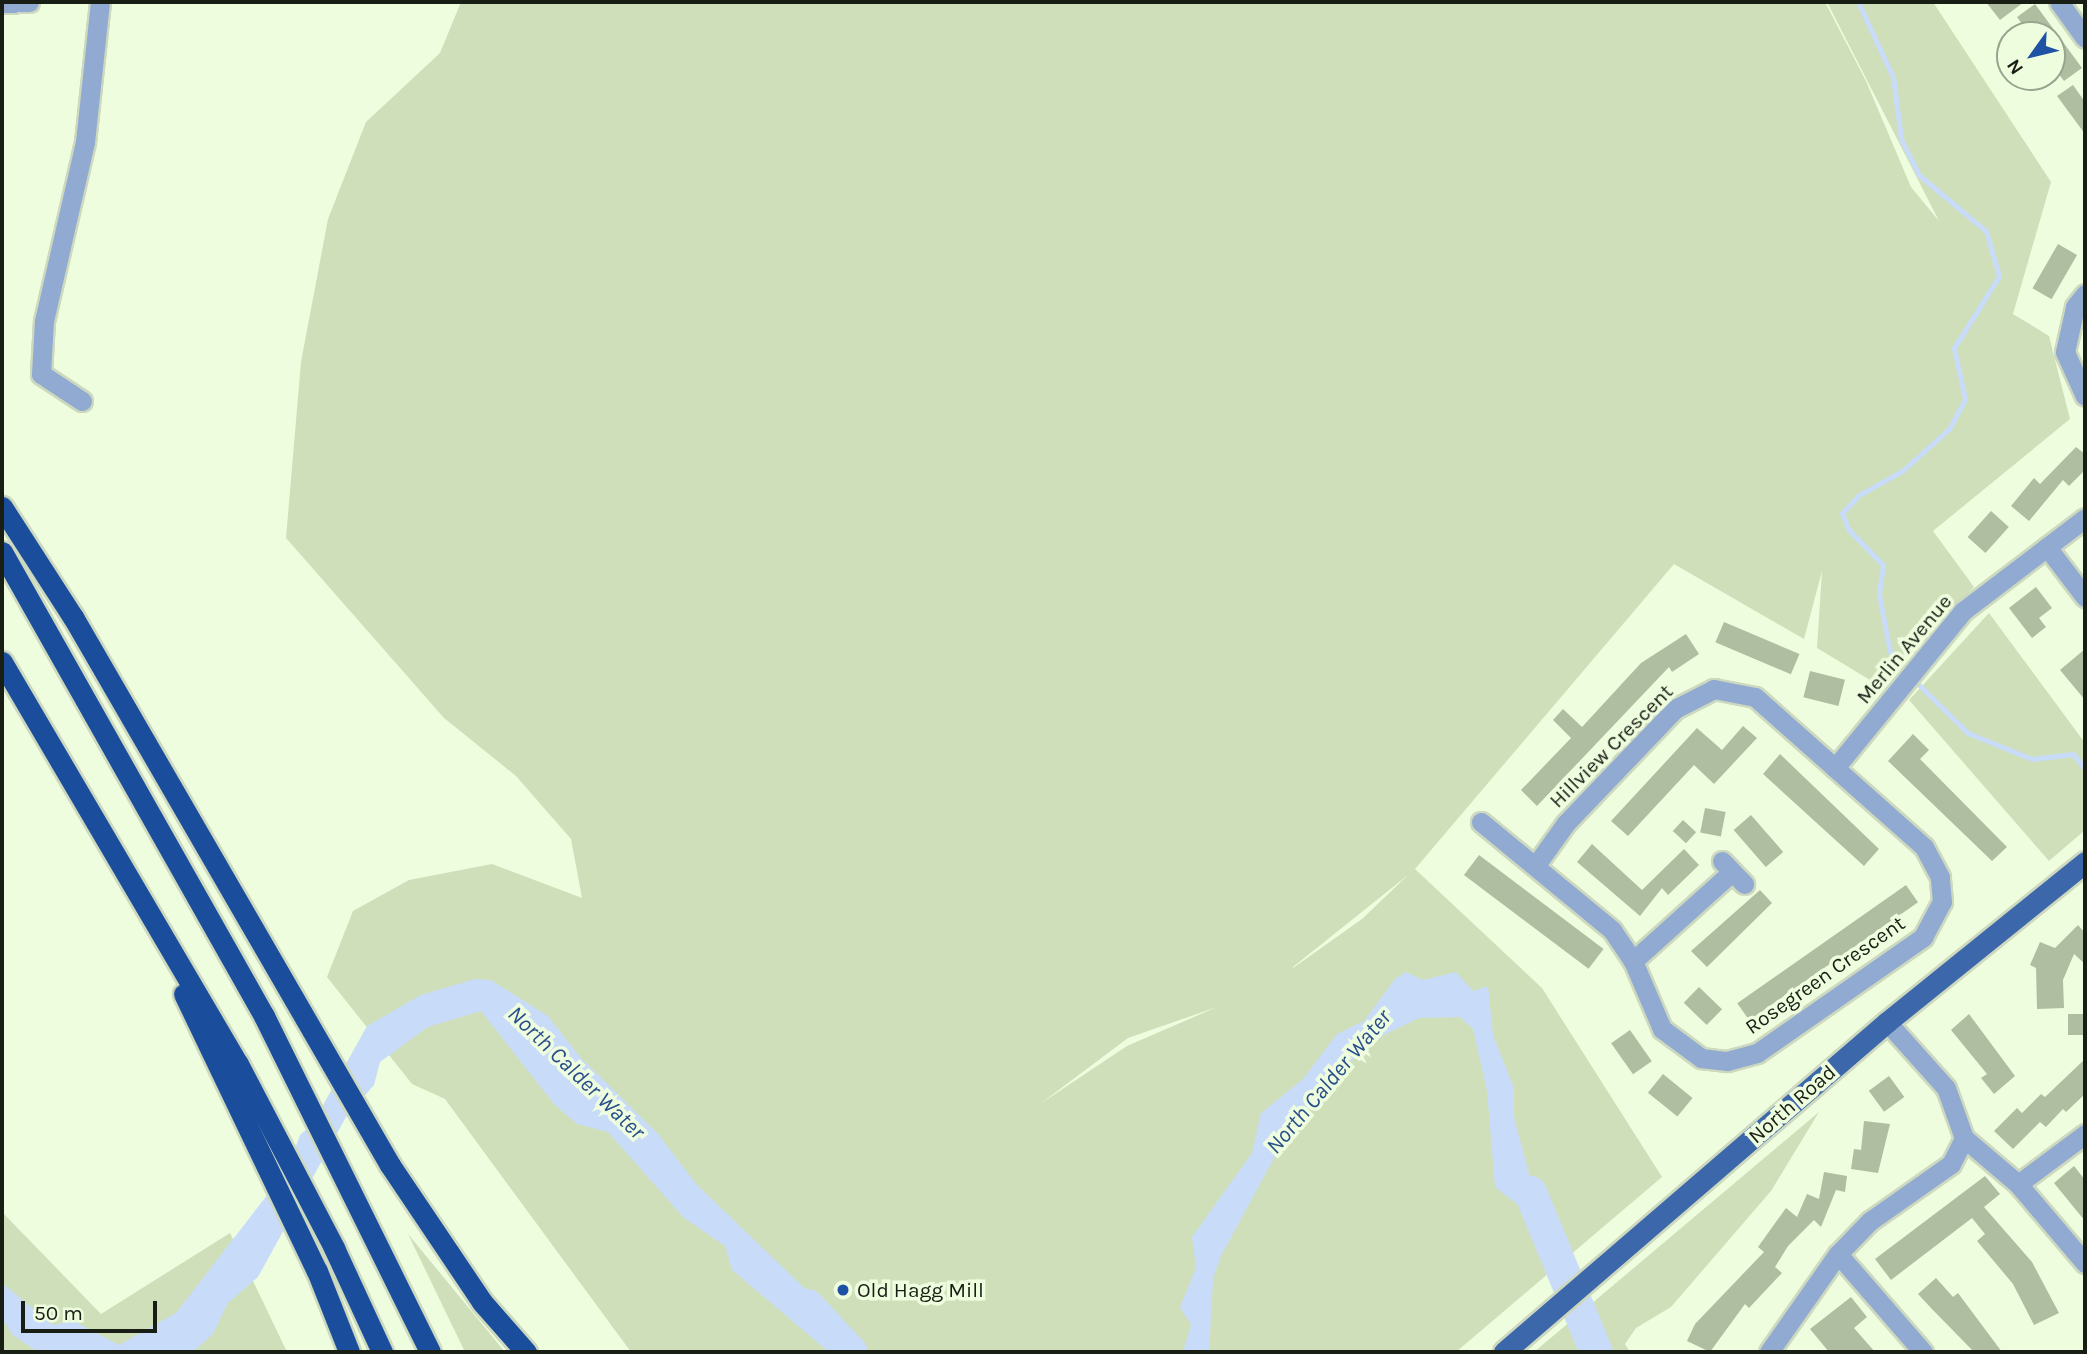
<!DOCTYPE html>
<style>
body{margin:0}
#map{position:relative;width:2087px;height:1354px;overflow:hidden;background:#effddf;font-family:Karla,sans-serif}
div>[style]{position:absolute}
.green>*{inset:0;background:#cedfba}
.water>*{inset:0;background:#c8dcfa}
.stream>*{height:5px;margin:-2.5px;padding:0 2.5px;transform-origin:2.5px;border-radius:2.5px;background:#c8dcfa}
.river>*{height:33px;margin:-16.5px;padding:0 16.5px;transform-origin:16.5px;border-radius:16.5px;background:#c8dcfa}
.building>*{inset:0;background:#afbda0;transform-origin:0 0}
.roads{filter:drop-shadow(2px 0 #cdd9bf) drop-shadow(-2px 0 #cdd9bf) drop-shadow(0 2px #cdd9bf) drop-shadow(0 -2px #cdd9bf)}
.minor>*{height:19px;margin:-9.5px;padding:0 9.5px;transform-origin:9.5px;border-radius:9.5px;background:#91aad1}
.major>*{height:21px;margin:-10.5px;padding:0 10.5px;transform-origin:10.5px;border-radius:10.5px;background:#3c67ab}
.highway>*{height:21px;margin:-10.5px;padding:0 10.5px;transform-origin:10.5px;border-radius:10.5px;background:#1a4e9c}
.dots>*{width:19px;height:19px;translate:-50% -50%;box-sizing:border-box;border:4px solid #effddf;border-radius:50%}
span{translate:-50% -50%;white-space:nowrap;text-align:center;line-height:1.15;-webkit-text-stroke:7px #effddf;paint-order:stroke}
.street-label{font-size:21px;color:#191e14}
.poi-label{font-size:21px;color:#191e14}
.left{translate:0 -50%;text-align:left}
.water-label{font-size:23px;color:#294f8b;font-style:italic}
.frame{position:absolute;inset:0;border:4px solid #191e14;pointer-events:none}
.north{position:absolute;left:1996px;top:21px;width:70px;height:70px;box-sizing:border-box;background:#effddf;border:2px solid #99a48e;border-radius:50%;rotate:236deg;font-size:19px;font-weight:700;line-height:28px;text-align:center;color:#191e14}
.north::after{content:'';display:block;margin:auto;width:24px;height:32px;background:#1d52a4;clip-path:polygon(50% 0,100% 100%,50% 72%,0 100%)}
.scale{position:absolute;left:21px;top:1301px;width:136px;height:32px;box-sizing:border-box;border:4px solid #191e14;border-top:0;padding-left:9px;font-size:21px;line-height:24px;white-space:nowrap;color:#191e14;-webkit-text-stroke:5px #effddf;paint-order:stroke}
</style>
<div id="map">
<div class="green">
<div style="clip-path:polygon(evenodd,461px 2px,1825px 2px,1866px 81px,1911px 187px,1939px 221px,1827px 2px,1933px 2px,2051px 182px,2013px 314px,2049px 336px,2070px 419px,1933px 531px,1974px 587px,1875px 683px,1817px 648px,1822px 571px,1804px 639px,1674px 564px,1415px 869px,1542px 988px,1662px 1177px,1456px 1352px,631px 1352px,445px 1099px,412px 1084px,327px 977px,353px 911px,409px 880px,492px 864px,582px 898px,571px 839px,516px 776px,444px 718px,286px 538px,301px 362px,328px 219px,366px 122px,440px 53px,461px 2px,1408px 875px,1362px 919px,1293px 968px,1293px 967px,1408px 875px,461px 2px,1217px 1007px,1127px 1046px,1040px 1104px,1128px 1038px,1217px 1007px)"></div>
<div style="clip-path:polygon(1989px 613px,2085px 743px,2085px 830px,2049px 861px,1909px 700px)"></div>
<div style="clip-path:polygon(1819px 1112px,1771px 1191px,1671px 1307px,1636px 1328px,1625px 1344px,1630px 1352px,1534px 1352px)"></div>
<div style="clip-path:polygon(2px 1212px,101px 1314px,230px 1233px,287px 1352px,2px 1352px)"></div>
<div style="clip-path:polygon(408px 1234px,505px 1352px,465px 1352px)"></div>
</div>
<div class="water">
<div style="clip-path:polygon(1406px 972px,1423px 980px,1456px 972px,1473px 991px,1488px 986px,1493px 1035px,1514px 1088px,1514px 1117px,1534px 1192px,1560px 1226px,1539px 1235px,1526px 1211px,1495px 1187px,1487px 1091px,1473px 1029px,1460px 1017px,1419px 1018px,1384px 1035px,1341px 1069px,1286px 1136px,1221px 1256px,1213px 1279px,1209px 1352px,1183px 1352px,1191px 1325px,1180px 1307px,1196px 1268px,1192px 1237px,1252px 1153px,1261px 1113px,1303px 1079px,1337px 1034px,1364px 1021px,1395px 979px)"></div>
<div style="clip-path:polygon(475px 979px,491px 980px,548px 1016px,580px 1057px,658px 1134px,697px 1185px,844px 1326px,829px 1352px,732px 1270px,725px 1246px,684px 1218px,608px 1132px,577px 1124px,554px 1104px,481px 1011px,428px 1027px,380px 1062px,374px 1085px,346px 1117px,258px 1277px,228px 1303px,213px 1334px,195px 1350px,38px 1352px,13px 1335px,2px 1319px,2px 1283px,53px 1325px,74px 1321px,119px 1345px,176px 1313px,288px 1168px,300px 1135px,313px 1123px,367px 1026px,421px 995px)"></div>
</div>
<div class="stream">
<div style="left:1858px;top:2px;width:83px;rotate:65deg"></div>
<div style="left:1893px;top:77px;width:63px;rotate:82.6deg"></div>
<div style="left:1901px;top:139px;width:40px;rotate:63.4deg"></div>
<div style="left:1919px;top:175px;width:87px;rotate:39.9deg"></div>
<div style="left:1986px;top:231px;width:47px;rotate:73.9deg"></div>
<div style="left:1999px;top:276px;width:85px;rotate:122deg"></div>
<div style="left:1954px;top:348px;width:52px;rotate:77.8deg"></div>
<div style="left:1965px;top:399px;width:34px;rotate:118deg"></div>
<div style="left:1949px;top:429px;width:63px;rotate:138.2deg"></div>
<div style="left:1902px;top:471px;width:49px;rotate:150.8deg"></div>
<div style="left:1859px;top:495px;width:25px;rotate:133deg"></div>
<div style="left:1842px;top:513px;width:17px;rotate:69deg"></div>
<div style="left:1848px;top:529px;width:50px;rotate:45.8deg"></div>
<div style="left:1883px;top:565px;width:30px;rotate:98deg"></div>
<div style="left:1879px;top:595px;width:58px;rotate:79.1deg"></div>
<div style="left:1890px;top:652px;width:25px;rotate:50deg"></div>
<div style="left:1913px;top:679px;width:77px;rotate:44.5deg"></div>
<div style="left:1968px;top:733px;width:69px;rotate:22.1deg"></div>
<div style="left:2032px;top:759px;width:41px;rotate:-7deg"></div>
<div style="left:2073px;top:754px;width:19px;rotate:51deg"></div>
</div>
<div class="river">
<div style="left:1530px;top:1192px;width:173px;rotate:67.6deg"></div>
<div style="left:807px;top:1305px;width:64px;rotate:46.9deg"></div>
</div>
<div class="building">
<div style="clip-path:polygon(1986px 2px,2024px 2px,2000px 20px)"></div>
<div style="clip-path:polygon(2035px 4px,2082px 68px,2064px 81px,2052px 65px,2052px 35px,2030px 35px,2017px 17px)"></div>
<div style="clip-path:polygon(2073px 85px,2085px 102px,2085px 134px,2057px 96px)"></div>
<div style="left:2058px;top:244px;width:22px;height:51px;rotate:30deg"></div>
<div style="clip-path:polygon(2076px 447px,2085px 454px,2085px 470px,2069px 486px,2063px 480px,2029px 521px,2011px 506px,2034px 478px,2040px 484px)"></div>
<div style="left:1991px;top:511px;width:24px;height:35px;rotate:42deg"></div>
<div style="clip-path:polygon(2036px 587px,2052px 608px,2039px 618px,2046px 627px,2032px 638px,2009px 608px)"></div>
<div style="left:1724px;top:622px;width:82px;height:22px;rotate:23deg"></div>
<div style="clip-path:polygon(1686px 634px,1699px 654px,1672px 672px,1669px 667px,1537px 806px,1521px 790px,1571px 738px,1553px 720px,1563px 709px,1582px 727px,1641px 663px)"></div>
<div style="clip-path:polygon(2085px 649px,2085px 700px,2060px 670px)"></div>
<div style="left:1810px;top:671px;width:36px;height:27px;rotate:14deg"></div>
<div style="clip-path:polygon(1743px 726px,1757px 738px,1714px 784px,1694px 765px,1628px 836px,1611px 821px,1697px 728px,1722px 750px)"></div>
<div style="clip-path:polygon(1913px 734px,1929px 750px,1920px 759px,2007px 847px,1992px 861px,1888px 761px)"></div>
<div style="clip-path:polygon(1780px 754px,1879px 849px,1864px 866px,1763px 774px)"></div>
<div style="left:1705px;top:808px;width:21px;height:25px;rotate:11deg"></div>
<div style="left:1751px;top:815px;width:49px;height:23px;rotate:49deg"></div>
<div style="left:1683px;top:820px;width:18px;height:15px;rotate:43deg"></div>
<div style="clip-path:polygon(1592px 844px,1642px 890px,1684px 849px,1699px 865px,1668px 895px,1662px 888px,1640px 916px,1577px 862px)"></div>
<div style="left:1479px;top:855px;width:156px;height:25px;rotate:37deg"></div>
<div style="left:1906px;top:885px;width:21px;height:206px;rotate:55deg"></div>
<div style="clip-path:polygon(1760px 890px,1772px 903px,1707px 967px,1691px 951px)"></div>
<div style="clip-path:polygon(2078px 925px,2085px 933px,2085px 964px,2074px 954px,2063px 980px,2064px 1008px,2037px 1009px,2036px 968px,2030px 965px,2040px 942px,2055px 948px)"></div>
<div style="left:1699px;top:987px;width:32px;height:22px;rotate:44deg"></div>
<div style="clip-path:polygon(1969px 1014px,2015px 1076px,1994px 1094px,1981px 1078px,1987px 1074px,1951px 1030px)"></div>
<div style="left:2085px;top:1014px;width:21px;height:17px;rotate:90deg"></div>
<div style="left:1630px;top:1030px;width:38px;height:23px;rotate:55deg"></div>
<div style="clip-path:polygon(2085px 1059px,2085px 1094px,2066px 1112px,2063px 1109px,2046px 1127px,2040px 1122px,2013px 1149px,1994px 1131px,2017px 1108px,2022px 1113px,2041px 1094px,2045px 1097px)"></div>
<div style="left:1663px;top:1074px;width:38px;height:24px;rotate:39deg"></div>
<div style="left:1889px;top:1076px;width:26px;height:25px;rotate:54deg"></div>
<div style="clip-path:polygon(1864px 1121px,1890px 1124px,1878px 1173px,1851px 1169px,1854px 1149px,1861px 1150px)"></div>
<div style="clip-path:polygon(2074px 1166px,2085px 1180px,2085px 1221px,2054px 1183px)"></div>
<div style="clip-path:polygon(1824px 1172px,1847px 1176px,1845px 1192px,1836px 1190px,1821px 1227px,1814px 1220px,1788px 1246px,1775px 1267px,1782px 1273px,1749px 1308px,1745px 1304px,1710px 1352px,1687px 1341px,1695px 1324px,1764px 1252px,1758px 1247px,1786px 1208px,1797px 1217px,1807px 1194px,1819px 1199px)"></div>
<div style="clip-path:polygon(1985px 1176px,2000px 1194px,1984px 1207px,2032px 1262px,2059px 1313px,2034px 1325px,2013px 1284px,1977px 1241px,1985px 1234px,1972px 1218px,1891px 1280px,1875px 1259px)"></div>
<div style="clip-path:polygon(1936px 1278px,1953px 1297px,1958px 1293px,2002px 1352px,1974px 1352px,1931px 1308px,1918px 1294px)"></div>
<div style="clip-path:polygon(1851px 1297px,1867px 1317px,1854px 1328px,1875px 1352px,1829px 1352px,1810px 1329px)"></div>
</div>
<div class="roads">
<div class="minor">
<div style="left:2059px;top:2px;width:44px;rotate:54.2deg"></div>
<div style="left:2px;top:3px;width:27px;rotate:-2deg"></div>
<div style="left:2085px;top:294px;width:16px;rotate:128deg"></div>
<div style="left:2075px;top:307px;width:46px;rotate:102.5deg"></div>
<div style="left:2065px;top:352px;width:48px;rotate:65.6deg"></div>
<div style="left:82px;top:401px;width:49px;rotate:-146.6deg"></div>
<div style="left:41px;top:374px;width:53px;rotate:-86.8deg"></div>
<div style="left:44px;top:321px;width:184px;rotate:-77.1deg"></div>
<div style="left:85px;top:142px;width:141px;rotate:-83.9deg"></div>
<div style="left:2047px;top:547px;width:63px;rotate:52.8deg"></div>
<div style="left:1835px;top:768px;width:203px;rotate:-50.8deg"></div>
<div style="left:1963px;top:611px;width:153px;rotate:-37.3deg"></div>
<div style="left:1481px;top:822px;width:170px;rotate:39.5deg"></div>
<div style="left:1612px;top:930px;width:37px;rotate:56deg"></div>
<div style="left:1633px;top:961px;width:74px;rotate:66.9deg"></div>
<div style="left:1662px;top:1029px;width:49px;rotate:36.6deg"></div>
<div style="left:1701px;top:1058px;width:26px;rotate:7deg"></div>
<div style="left:1727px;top:1061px;width:31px;rotate:-15deg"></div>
<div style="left:1757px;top:1053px;width:203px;rotate:-34.9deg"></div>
<div style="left:1923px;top:937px;width:40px;rotate:-62deg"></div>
<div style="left:1942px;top:902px;width:25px;rotate:-95deg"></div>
<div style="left:1940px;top:877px;width:34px;rotate:-118deg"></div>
<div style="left:1924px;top:847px;width:226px;rotate:-138.4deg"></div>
<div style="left:1755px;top:697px;width:42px;rotate:-169deg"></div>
<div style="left:1714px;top:689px;width:44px;rotate:152.9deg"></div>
<div style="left:1675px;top:709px;width:158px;rotate:133.7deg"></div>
<div style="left:1566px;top:823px;width:52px;rotate:125.5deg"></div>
<div style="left:1722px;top:861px;width:32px;rotate:46deg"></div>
<div style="left:1633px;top:961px;width:133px;rotate:-42deg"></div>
<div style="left:1964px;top:1138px;width:71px;rotate:40.4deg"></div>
<div style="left:2018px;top:1184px;width:104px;rotate:49.7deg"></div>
<div style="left:2018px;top:1184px;width:84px;rotate:-36.7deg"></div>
<div style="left:1838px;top:1254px;width:130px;rotate:49.1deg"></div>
<div style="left:1769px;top:1352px;width:120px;rotate:-54.9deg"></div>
<div style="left:1838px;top:1254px;width:46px;rotate:-45.9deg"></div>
<div style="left:1870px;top:1221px;width:99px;rotate:-35.1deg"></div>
<div style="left:1951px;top:1164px;width:29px;rotate:-63deg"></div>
<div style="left:1964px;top:1138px;width:53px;rotate:-109.8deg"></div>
<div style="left:1946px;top:1088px;width:89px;rotate:-131.8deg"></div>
</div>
<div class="major">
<div style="left:1504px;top:1352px;width:506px;rotate:-40.75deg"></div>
<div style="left:1887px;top:1022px;width:255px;rotate:-38.9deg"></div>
</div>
<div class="highway">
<div style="left:2px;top:507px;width:131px;rotate:57.2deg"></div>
<div style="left:73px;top:617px;width:633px;rotate:59.95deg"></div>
<div style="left:390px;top:1165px;width:165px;rotate:56.1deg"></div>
<div style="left:482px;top:1302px;width:67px;rotate:48.7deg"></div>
<div style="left:2px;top:552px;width:533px;rotate:60.55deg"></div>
<div style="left:264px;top:1016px;width:375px;rotate:63.7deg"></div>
<div style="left:2px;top:662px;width:466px;rotate:59.6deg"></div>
<div style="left:238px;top:1064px;width:208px;rotate:62.4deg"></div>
<div style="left:334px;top:1248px;width:115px;rotate:65.2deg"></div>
<div style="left:184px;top:994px;width:307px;rotate:64.4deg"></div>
<div style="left:317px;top:1271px;width:87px;rotate:68.4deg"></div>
</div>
</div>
<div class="dots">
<div style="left:843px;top:1290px;background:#1d52a4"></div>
</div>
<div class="street-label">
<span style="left:1904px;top:649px;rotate:-50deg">Merlin Avenue</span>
<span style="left:1611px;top:746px;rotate:-45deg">Hillview Crescent</span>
<span style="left:1825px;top:975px;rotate:-35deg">Rosegreen Crescent</span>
<span style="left:1792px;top:1104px;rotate:-41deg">North Road</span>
</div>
<div class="poi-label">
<span class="left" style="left:857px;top:1290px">Old Hagg Mill</span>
</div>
<div class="water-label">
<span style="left:576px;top:1073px;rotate:44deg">North Calder Water</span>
<span style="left:1329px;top:1082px;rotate:-50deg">North Calder Water</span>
</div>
<div class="frame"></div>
<div class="north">N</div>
<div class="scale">50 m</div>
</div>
